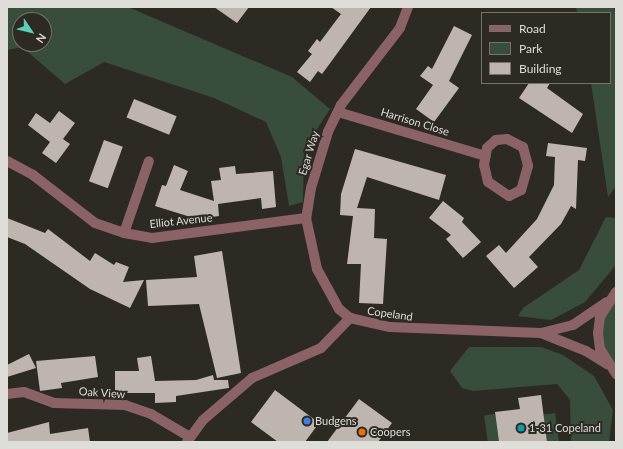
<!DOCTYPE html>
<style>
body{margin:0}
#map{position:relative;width:623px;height:449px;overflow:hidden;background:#2d2a23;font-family:Lato,sans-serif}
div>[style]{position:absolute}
.green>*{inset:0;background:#384d3c;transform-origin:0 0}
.building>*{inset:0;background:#bfb5b0;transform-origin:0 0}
.minor>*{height:10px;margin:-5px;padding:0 5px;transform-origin:5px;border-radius:5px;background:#8b6367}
.dots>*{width:11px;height:11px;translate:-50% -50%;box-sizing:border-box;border:2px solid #2d2a23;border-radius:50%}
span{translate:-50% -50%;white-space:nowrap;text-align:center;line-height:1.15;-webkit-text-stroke:4px #2d2a23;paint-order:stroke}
.street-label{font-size:11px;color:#deddd8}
.poi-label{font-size:11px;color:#deddd8}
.left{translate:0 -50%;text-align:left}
.frame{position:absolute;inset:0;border:8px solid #deddd8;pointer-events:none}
.legend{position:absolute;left:481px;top:12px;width:130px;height:72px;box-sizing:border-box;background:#2d2a23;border:1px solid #74726b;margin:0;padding:5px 7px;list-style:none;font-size:12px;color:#deddd8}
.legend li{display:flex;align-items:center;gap:8px;height:20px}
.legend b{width:20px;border:1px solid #74726b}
.north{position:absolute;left:12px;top:12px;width:40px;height:40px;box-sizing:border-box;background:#2d2a23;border:1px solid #74726b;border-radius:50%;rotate:125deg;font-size:11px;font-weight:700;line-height:16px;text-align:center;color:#deddd8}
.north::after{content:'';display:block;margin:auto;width:14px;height:18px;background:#5ccebb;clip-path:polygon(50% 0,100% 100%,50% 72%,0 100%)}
</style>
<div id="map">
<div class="green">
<div style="clip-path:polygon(evenodd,7px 7px,128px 7px,292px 77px,330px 109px,304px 149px,303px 202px,289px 206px,281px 157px,266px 122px,214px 98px,104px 62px,65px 84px,22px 47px,7px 50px,7px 7px,20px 20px,44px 20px,44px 44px,20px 44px,20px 20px)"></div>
<div style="clip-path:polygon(576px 7px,614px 7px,616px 19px,616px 186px,608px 197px,591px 83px,610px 83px,610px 13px,577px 13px)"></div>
<div style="clip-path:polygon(606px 217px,616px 218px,616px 265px,585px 302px,551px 320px,518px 316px,523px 308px,579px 270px)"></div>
<div style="clip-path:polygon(616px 292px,616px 374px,607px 364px,600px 317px)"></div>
<div style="clip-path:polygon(469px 347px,541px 347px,563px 355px,594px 376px,613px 410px,609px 442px,571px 442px,570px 400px,557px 384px,473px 391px,462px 388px,450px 371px)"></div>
<div style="left:555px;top:413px;width:29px;height:12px;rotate:82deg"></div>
<div style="left:495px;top:414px;width:28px;height:11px;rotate:82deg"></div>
</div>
<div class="building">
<div style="clip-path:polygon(214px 7px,249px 7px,237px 23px)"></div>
<div style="clip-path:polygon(331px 7px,371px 7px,328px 66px,322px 74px,318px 71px,310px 82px,297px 72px,312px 54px,308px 51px,317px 39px,320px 42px,341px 14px)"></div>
<div style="clip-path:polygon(454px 26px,472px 35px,449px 81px,459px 88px,434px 122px,416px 109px,433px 85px,420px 76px,428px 66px,432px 69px)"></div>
<div style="clip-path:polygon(529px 83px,550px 83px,547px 88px,583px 114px,572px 133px,519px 98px)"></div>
<div style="left:134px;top:99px;width:46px;height:20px;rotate:22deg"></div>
<div style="clip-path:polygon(59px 111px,75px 123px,63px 139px,70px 144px,56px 163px,42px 153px,50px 142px,28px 125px,36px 113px,50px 123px)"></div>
<div style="left:104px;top:140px;width:20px;height:44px;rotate:20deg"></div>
<div style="clip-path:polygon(548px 143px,587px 148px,585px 161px,578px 160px,576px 209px,571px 206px,561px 224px,529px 257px,538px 267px,514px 288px,486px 256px,499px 245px,506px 253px,537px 219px,554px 185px,555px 157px,546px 156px)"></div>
<div style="clip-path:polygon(355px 149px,446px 175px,439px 200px,367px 177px,357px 208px,375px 209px,374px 238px,387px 239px,383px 304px,359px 303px,361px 264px,347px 264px,353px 216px,340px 215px,341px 194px)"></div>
<div style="clip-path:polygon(174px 165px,188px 171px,180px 190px,214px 201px,211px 181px,221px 180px,219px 168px,235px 166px,236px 174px,273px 171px,276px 207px,262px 209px,261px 198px,218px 204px,219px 216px,197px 219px,155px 206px,162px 185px,166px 186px)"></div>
<div style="clip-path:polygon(443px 201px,464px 218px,462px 222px,481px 242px,463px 258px,446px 239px,451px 235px,429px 218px)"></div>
<div style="clip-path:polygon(7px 218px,45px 233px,48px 229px,90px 261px,95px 253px,114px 265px,116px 262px,129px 267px,123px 282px,144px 280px,130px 308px,90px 289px,25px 244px,7px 237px)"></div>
<div style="clip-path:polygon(222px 251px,241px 373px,217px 378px,199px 304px,148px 306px,146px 280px,197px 277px,194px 256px)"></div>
<div style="clip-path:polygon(29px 354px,36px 368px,7px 377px,7px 365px)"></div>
<div style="clip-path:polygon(95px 356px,98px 377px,61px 383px,62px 388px,40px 391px,36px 361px)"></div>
<div style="clip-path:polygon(151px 356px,155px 381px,196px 380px,213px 375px,214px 380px,228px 380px,229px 388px,176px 396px,176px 402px,155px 403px,155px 393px,115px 393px,115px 371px,139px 371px,137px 358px)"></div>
<div style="clip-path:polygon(275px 390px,319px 423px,305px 442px,278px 442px,251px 422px)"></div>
<div style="clip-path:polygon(541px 395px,547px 442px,499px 442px,495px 412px,520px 409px,518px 398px)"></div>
<div style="clip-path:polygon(359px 399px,392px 423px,378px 442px,327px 442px)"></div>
<div style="clip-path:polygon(49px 422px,50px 434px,88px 428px,90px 442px,7px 442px,7px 433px)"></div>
</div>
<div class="minor">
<div style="left:408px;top:7px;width:22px;rotate:111deg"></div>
<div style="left:400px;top:28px;width:97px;rotate:127.5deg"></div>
<div style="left:341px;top:105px;width:30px;rotate:116deg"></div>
<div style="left:328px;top:132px;width:59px;rotate:106.9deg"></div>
<div style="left:311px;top:188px;width:30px;rotate:99deg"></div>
<div style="left:306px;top:218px;width:52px;rotate:77.8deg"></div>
<div style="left:317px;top:269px;width:46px;rotate:61.2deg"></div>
<div style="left:339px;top:309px;width:14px;rotate:39deg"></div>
<div style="left:350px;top:318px;width:41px;rotate:12.7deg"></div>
<div style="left:390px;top:327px;width:151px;rotate:2.3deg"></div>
<div style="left:541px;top:333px;width:33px;rotate:-14deg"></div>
<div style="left:573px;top:325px;width:41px;rotate:-34.1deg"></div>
<div style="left:338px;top:112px;width:154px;rotate:16.6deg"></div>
<div style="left:507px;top:139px;width:18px;rotate:27deg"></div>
<div style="left:523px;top:147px;width:20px;rotate:75deg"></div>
<div style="left:528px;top:166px;width:25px;rotate:106deg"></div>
<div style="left:521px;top:190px;width:13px;rotate:153deg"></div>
<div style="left:509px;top:196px;width:25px;rotate:-146deg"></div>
<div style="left:488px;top:182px;width:17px;rotate:-103deg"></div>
<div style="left:484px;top:165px;width:17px;rotate:-80deg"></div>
<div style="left:487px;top:148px;width:12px;rotate:-42deg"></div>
<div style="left:496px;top:140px;width:11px;rotate:-5deg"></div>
<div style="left:7px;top:161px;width:30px;rotate:28deg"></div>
<div style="left:33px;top:175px;width:78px;rotate:37.7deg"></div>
<div style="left:95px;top:223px;width:31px;rotate:19deg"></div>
<div style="left:124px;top:233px;width:28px;rotate:10deg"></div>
<div style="left:152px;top:238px;width:155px;rotate:-7.4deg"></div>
<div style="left:124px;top:233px;width:76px;rotate:-70.9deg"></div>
<div style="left:616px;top:292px;width:30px;rotate:123deg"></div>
<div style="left:600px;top:317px;width:16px;rotate:97deg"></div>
<div style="left:598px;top:333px;width:16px;rotate:83deg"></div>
<div style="left:600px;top:349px;width:30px;rotate:57deg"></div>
<div style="left:541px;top:333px;width:48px;rotate:21.8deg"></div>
<div style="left:586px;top:351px;width:25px;rotate:32deg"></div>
<div style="left:7px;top:394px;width:17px;rotate:-7deg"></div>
<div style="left:24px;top:392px;width:32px;rotate:20deg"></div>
<div style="left:54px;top:403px;width:71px;rotate:1.6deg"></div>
<div style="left:125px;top:405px;width:28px;rotate:19deg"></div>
<div style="left:151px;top:414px;width:45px;rotate:30.5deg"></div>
<div style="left:187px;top:442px;width:27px;rotate:-54deg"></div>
<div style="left:203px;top:420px;width:65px;rotate:-40.6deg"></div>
<div style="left:252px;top:378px;width:75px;rotate:-23.5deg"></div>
<div style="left:321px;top:348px;width:42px;rotate:-46deg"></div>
</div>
<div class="dots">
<div style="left:307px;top:421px;background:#3f7fe0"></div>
<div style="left:521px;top:428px;background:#0f9aa8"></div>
<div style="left:362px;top:432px;background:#e8710a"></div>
</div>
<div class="street-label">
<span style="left:415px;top:122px;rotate:17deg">Harrison Close</span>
<span style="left:309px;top:153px;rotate:-73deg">Egar Way</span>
<span style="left:181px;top:221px;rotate:-6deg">Elliot Avenue</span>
<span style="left:390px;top:314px;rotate:8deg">Copeland</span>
<span style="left:102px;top:393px;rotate:4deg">Oak View</span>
</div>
<div class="poi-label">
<span class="left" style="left:315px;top:421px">Budgens</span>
<span class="left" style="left:529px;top:428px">1-31 Copeland</span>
<span class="left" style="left:370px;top:432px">Coopers</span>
</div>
<div class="frame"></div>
<ul class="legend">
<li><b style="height:5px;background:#8b6367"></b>Road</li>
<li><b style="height:11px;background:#384d3c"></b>Park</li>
<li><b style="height:11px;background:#bfb5b0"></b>Building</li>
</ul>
<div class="north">N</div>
</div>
